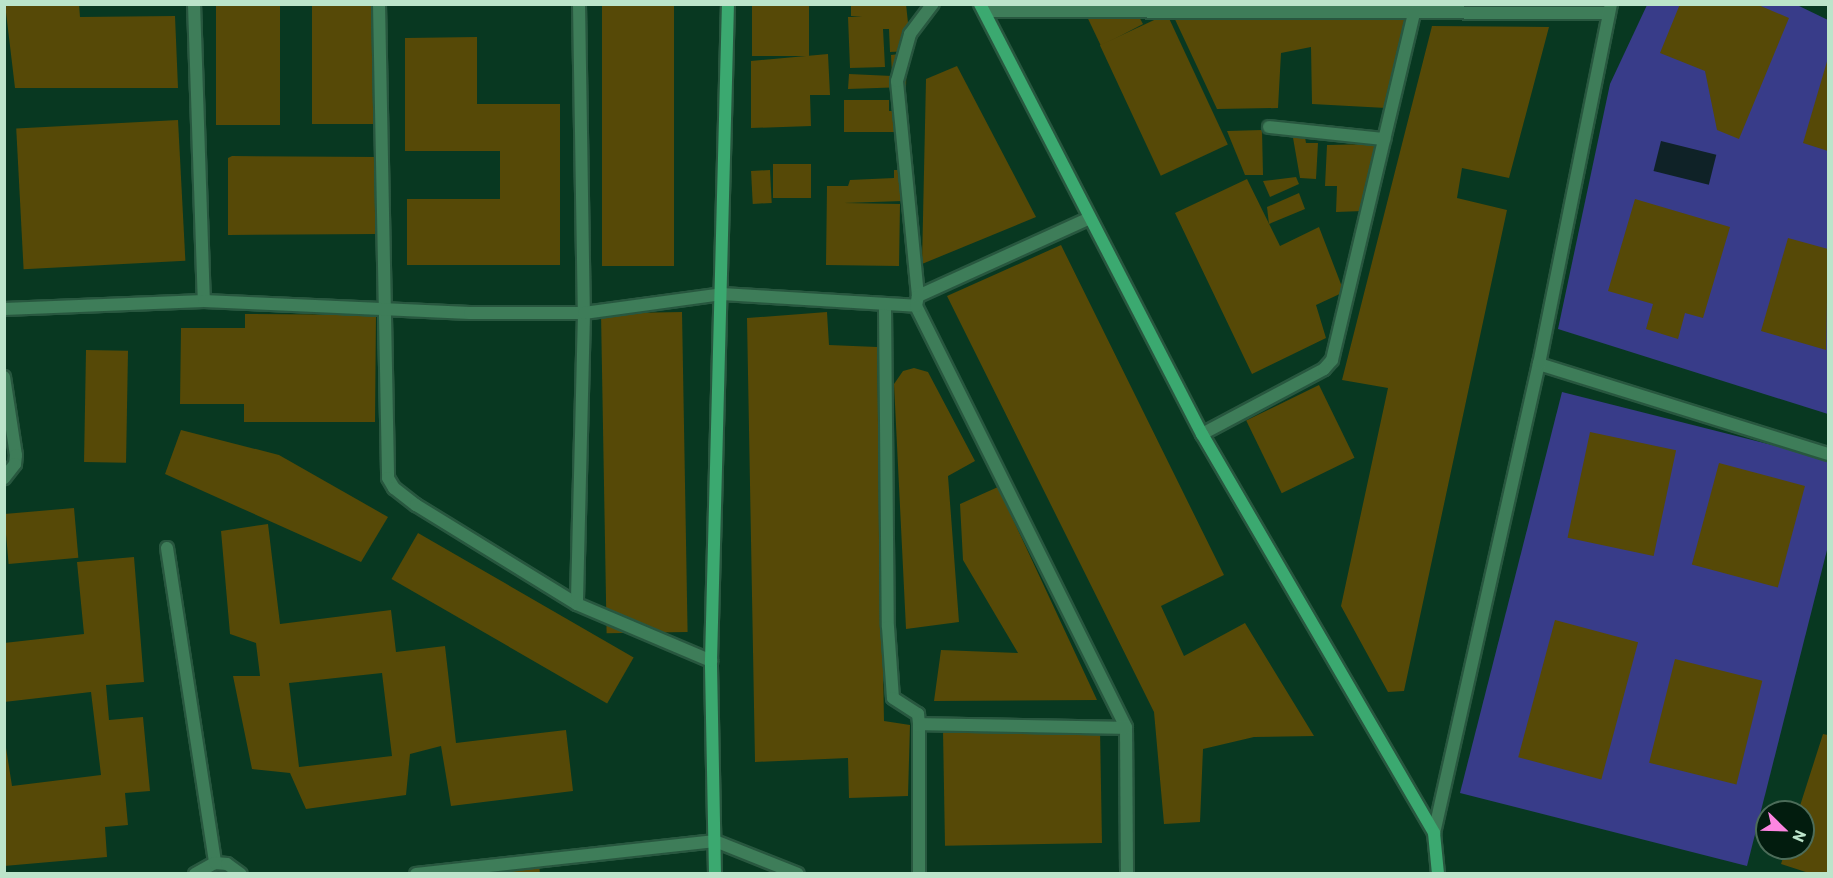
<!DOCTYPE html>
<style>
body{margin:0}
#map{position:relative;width:1833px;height:878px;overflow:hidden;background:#083821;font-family:Barlow,sans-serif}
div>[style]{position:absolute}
.green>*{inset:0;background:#383c89}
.water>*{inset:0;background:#0f2227;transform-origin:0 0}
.building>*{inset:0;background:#564907;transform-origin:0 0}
.roads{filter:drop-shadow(2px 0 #28573f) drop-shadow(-2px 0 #28573f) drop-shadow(0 2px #28573f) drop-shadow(0 -2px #28573f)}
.street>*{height:12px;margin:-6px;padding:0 6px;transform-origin:6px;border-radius:6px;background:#3e7d59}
.secondary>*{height:12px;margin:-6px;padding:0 6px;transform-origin:6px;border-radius:6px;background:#3ba970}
span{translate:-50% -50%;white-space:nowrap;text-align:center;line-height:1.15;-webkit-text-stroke:4.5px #021c0e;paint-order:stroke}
.frame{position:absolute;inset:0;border:6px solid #bce4ca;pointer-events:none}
.north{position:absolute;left:1755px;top:800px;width:60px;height:60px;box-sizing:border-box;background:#021c0e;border:2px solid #4c6c59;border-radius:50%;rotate:113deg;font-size:16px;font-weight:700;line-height:24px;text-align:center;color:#bce4ca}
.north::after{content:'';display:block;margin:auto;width:21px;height:27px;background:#fd86e1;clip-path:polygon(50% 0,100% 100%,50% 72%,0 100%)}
</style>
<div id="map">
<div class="green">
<div style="clip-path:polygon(1647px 5px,1797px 5px,1828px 20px,1828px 414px,1558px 329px,1610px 84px)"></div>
<div style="clip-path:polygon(1562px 392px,1828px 459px,1828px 546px,1747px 866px,1460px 793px)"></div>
</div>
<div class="water">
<div style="left:1661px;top:141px;width:57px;height:31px;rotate:14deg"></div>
</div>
<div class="building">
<div style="clip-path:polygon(5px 4px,79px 4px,80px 17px,175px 16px,178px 88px,15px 88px)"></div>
<div style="left:216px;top:4px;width:64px;height:121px"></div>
<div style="left:312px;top:4px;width:61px;height:120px"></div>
<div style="left:602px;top:4px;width:72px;height:262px"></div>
<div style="left:752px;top:4px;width:57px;height:52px"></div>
<div style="clip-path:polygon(851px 4px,906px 4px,911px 51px,890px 52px,889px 29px,883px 29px,885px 67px,850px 68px,848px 17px,862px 17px,851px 16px)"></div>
<div style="clip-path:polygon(1081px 4px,1132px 4px,1143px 24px,1101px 46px)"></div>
<div style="clip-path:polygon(1680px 4px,1756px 4px,1789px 18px,1739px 139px,1717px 130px,1705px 71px,1660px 53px)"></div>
<div style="clip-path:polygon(1414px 12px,1386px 108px,1312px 104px,1311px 47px,1281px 53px,1278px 108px,1217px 109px,1172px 13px)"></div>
<div style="left:1167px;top:14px;width:144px;height:74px;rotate:65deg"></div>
<div style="clip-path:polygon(1432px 26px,1549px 27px,1509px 178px,1462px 168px,1457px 198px,1507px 210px,1404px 691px,1388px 692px,1341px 606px,1388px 388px,1342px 380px)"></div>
<div style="clip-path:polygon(477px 37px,477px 104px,560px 104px,560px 265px,407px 265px,407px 199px,500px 199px,500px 151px,405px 151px,405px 38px)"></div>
<div style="clip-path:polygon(907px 53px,906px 87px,848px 89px,849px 74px,892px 76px,891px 55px)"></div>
<div style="clip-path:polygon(828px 54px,830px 95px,810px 95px,811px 126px,751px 128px,751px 61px)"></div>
<div style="clip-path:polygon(1828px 58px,1828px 151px,1803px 143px)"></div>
<div style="clip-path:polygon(957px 66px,1036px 217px,922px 264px,926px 79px)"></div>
<div style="clip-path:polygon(844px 100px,889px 100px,889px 111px,905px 111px,905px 132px,844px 132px)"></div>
<div style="left:178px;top:120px;width:141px;height:162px;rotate:87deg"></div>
<div style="clip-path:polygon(1262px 130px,1263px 175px,1245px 175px,1227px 131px)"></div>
<div style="clip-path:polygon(1304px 131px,1306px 143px,1318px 143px,1316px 179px,1300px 178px,1292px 132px)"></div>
<div style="clip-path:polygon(1376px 144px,1363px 211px,1336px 212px,1337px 186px,1325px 186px,1327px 145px)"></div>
<div style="clip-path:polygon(232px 156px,378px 157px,377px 234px,228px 235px,228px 158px)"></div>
<div style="left:811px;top:164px;width:34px;height:38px;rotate:90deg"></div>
<div style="left:770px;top:170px;width:33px;height:19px;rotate:87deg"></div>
<div style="clip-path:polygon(894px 170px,902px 170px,903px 201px,844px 203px,900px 204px,899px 266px,826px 265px,827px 186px,848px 186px,850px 180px,894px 178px)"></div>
<div style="clip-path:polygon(1296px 177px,1299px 184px,1270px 197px,1263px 181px)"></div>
<div style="clip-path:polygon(1247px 179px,1280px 246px,1319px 227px,1344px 292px,1316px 305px,1326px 338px,1252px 374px,1175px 213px)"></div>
<div style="clip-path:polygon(1299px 193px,1305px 209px,1269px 224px,1267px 207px)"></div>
<div style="clip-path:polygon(1635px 199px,1730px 227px,1703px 318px,1685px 313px,1678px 339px,1646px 329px,1653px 304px,1608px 291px)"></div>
<div style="clip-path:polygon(1788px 238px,1828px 249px,1826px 350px,1761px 331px)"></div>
<div style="clip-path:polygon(1061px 245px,1224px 575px,1161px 606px,1184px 656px,1245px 623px,1314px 736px,1254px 737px,1203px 749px,1200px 822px,1164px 824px,1154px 712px,947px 296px)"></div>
<div style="left:682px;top:312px;width:320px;height:81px;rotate:89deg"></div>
<div style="clip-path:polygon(827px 312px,829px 345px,877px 347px,884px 721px,910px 725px,908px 796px,849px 798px,848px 758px,755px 762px,747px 318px)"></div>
<div style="clip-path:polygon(245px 314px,376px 315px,375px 422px,244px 422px,244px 404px,180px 404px,181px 328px,245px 328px)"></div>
<div style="left:86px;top:350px;width:42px;height:112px;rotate:1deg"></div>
<div style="clip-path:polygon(914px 368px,928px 372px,975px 461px,948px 476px,959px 622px,906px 629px,894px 384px,903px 371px)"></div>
<div style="left:1319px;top:385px;width:81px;height:81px;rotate:64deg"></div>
<div style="clip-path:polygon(181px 430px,279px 455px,388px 517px,361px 562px,165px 474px)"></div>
<div style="left:1590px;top:432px;width:88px;height:108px;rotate:12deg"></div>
<div style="left:1719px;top:463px;width:89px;height:105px;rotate:15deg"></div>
<div style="clip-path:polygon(998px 487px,1097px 700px,934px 701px,941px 650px,1018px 653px,963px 560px,960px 504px)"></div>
<div style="left:74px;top:508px;width:50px;height:70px;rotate:85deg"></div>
<div style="clip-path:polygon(evenodd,268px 524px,280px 624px,391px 610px,396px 652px,445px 646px,456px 743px,566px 730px,573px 791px,451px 806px,441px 746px,410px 754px,406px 795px,306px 809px,290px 773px,252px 769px,233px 676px,260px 676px,256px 643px,230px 634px,221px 531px,268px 524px,382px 673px,392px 756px,299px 767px,289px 683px,382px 673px)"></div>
<div style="left:418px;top:533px;width:249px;height:53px;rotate:30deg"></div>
<div style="clip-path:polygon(134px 557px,144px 682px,106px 685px,109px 720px,143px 717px,150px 791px,125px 793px,128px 825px,105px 827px,107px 857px,4px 866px,4px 735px,12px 786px,101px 775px,91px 692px,4px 702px,4px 643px,84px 634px,77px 562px)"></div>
<div style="left:1555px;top:620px;width:86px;height:142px;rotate:15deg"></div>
<div style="left:1675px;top:659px;width:90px;height:107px;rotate:14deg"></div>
<div style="left:1100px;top:729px;width:114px;height:157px;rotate:89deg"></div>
<div style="clip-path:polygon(1823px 734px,1828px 735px,1828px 874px,1812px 874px,1781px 864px,1786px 848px,1803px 848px,1803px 812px,1798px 812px)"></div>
<div style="clip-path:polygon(539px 864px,540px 874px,479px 874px,479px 872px)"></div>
</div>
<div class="roads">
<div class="street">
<div style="left:194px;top:4px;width:297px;rotate:88.1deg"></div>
<div style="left:379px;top:4px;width:474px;rotate:88.9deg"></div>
<div style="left:388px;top:478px;width:12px;rotate:59deg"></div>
<div style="left:394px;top:488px;width:28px;rotate:38deg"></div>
<div style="left:416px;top:505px;width:189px;rotate:31.6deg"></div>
<div style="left:579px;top:4px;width:309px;rotate:89.1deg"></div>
<div style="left:584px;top:313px;width:291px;rotate:91.4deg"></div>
<div style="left:577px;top:604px;width:146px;rotate:23deg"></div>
<div style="left:984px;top:11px;width:625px;rotate:0.18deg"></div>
<div style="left:1269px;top:127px;width:116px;rotate:6deg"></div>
<div style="left:918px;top:296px;width:216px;rotate:-95.6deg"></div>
<div style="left:897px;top:81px;width:49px;rotate:-74.5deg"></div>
<div style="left:910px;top:34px;width:38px;rotate:-53deg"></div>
<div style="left:916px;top:306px;width:471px;rotate:63.5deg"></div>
<div style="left:1126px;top:728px;width:146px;rotate:89.6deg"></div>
<div style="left:885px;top:307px;width:320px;rotate:89.5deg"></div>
<div style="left:888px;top:627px;width:71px;rotate:86deg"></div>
<div style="left:893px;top:698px;width:30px;rotate:33deg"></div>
<div style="left:918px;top:714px;width:10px;rotate:84deg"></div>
<div style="left:919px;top:724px;width:150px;rotate:90deg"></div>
<div style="left:4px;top:309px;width:200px;rotate:-2.3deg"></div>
<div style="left:204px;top:301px;width:266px;rotate:2.6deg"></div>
<div style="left:470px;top:313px;width:114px"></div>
<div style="left:584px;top:313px;width:139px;rotate:-7.8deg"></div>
<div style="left:722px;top:294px;width:194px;rotate:3.5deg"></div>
<div style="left:916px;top:306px;width:10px;rotate:-79deg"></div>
<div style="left:918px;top:296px;width:187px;rotate:-24.4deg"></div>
<div style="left:1539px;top:364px;width:303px;rotate:17.3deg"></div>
<div style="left:4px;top:377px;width:79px;rotate:81.3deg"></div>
<div style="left:16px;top:455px;width:9px;rotate:96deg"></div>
<div style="left:15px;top:464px;width:18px;rotate:128deg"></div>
<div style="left:1202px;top:434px;width:138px;rotate:-28deg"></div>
<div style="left:1324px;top:369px;width:12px;rotate:-48deg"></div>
<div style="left:1332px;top:360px;width:358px;rotate:-76.7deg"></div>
<div style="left:167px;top:548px;width:319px;rotate:81.3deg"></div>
<div style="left:919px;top:724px;width:207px;rotate:1.1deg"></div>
<div style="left:1434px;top:833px;width:481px;rotate:-77.4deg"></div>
<div style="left:1539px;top:364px;width:367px;rotate:-78.7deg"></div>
<div style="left:195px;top:874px;width:23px;rotate:-29deg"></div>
<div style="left:215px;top:863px;width:12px;rotate:5deg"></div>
<div style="left:227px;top:864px;width:17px;rotate:36deg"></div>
<div style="left:416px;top:874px;width:301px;rotate:-6.3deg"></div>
<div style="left:715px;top:841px;width:89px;rotate:21.7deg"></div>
</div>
<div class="secondary">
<div style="left:980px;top:4px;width:484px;rotate:62.7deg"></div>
<div style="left:1202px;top:434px;width:462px;rotate:59.8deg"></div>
<div style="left:1434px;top:833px;width:41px;rotate:84.4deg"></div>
<div style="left:715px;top:874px;width:213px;rotate:-91.1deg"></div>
<div style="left:711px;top:661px;width:657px;rotate:-88.52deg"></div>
</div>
</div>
<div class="frame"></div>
<div class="north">N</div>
</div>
